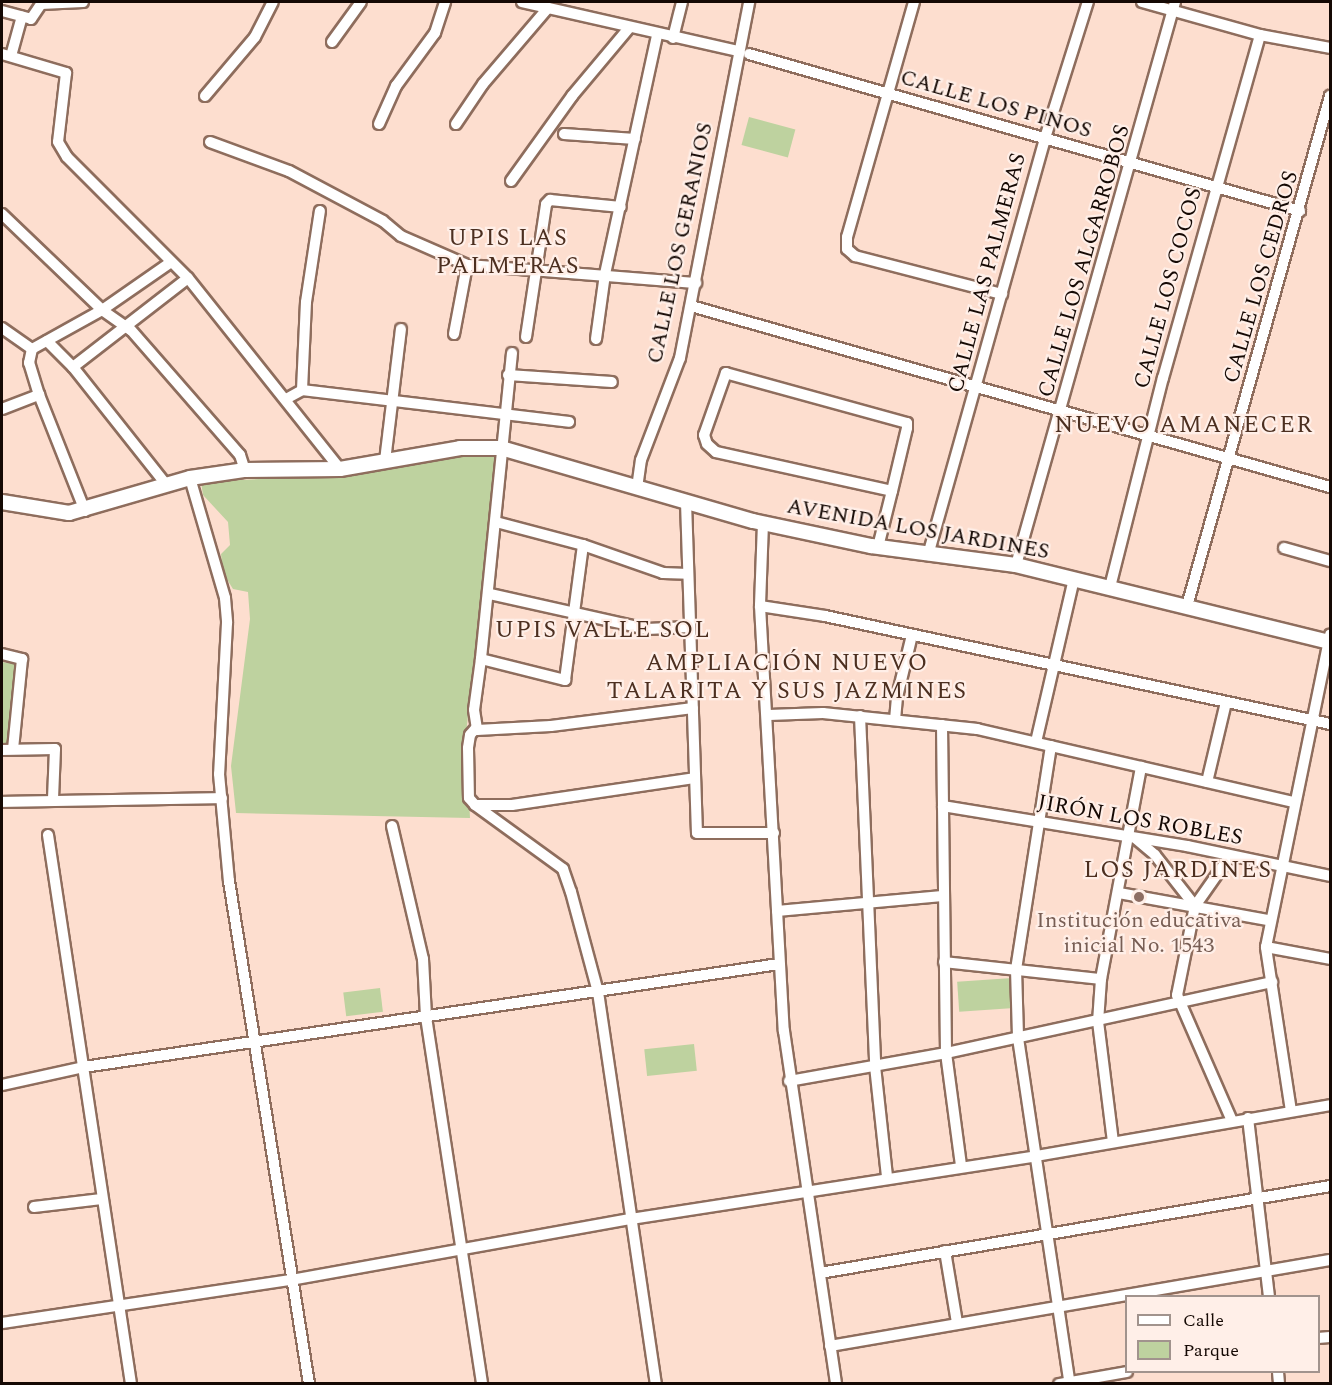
<!DOCTYPE html>
<meta charset="utf-8">
<style>
body{margin:0}
#map{position:relative;width:1332px;height:1385px;overflow:hidden;background:#fddecf;font-family:Spectral,serif}
div>[style]{position:absolute}
.green>*{inset:0;background:#bed29f;transform-origin:0 0}
.roads{filter:drop-shadow(2px 0 #8e6d5d) drop-shadow(-2px 0 #8e6d5d) drop-shadow(0 2px #8e6d5d) drop-shadow(0 -2px #8e6d5d)}
.minor>*{height:10px;margin:-5px;padding:0 5px;transform-origin:5px;border-radius:5px;background:#fff}
.tertiary>*{height:14px;margin:-7px;padding:0 7px;transform-origin:7px;border-radius:7px;background:#fff}
.dots>*{width:16px;height:16px;translate:-50% -50%;box-sizing:border-box;border:3px solid #ffefe8;border-radius:50%}
span{translate:-50% -50%;white-space:nowrap;text-align:center;line-height:1.15;-webkit-text-stroke:4.5px #ffefe8;paint-order:stroke}
.street-label{font-size:22px;color:#150904}
.education-label{font-size:22px;color:#785e54}
.neighbourhood-label{font-size:24px;color:#4c2f20;letter-spacing:1.5px}
.frame{position:absolute;inset:0;border:3px solid #150904;pointer-events:none}
.legend{position:absolute;left:1125px;top:1295px;width:195px;height:78px;box-sizing:border-box;background:#ffefe8;border:2px solid #a1938d;margin:0;padding:8px 10px;list-style:none;font-size:18px;color:#150904}
.legend li{display:flex;align-items:center;gap:12px;height:30px}
.legend b{width:30px;border:2px solid #a1938d}
</style>
<div id="map">
<div class="green">
<div style="left:749px;top:117px;width:48px;height:29px;rotate:15deg"></div>
<div style="clip-path:polygon(469px 453px,497px 454px,466px 734px,470px 818px,236px 813px,231px 766px,250px 619px,248px 592px,233px 589px,223px 573px,221px 554px,230px 545px,228px 522px,203px 495px,201px 482px,356px 474px)"></div>
<div style="clip-path:polygon(2px 662px,16px 664px,8px 744px,2px 744px)"></div>
<div style="left:1012px;top:978px;width:30px;height:55px;rotate:86deg"></div>
<div style="left:380px;top:988px;width:24px;height:37px;rotate:83deg"></div>
<div style="left:694px;top:1044px;width:27px;height:50px;rotate:84deg"></div>
</div>
<div class="roads">
<div class="minor">
<div style="left:522px;top:2px;width:221px;rotate:12.8deg"></div>
<div style="left:914px;top:2px;width:244px;rotate:105.9deg"></div>
<div style="left:847px;top:237px;width:12px;rotate:90deg"></div>
<div style="left:847px;top:249px;width:11px;rotate:41deg"></div>
<div style="left:855px;top:256px;width:152px;rotate:14.5deg"></div>
<div style="left:1142px;top:2px;width:123px;rotate:15.6deg"></div>
<div style="left:1260px;top:35px;width:71px;rotate:10.5deg"></div>
<div style="left:2px;top:11px;width:30px;rotate:15deg"></div>
<div style="left:31px;top:19px;width:18px;rotate:-56deg"></div>
<div style="left:41px;top:4px;width:42px;rotate:-2.7deg"></div>
<div style="left:673px;top:38px;width:37px;rotate:-76deg"></div>
<div style="left:332px;top:42px;width:49px;rotate:-54.1deg"></div>
<div style="left:2px;top:54px;width:67px;rotate:16.5deg"></div>
<div style="left:66px;top:73px;width:69px;rotate:96.6deg"></div>
<div style="left:58px;top:142px;width:17px;rotate:59deg"></div>
<div style="left:67px;top:157px;width:171px;rotate:45deg"></div>
<div style="left:188px;top:278px;width:244px;rotate:51.5deg"></div>
<div style="left:749px;top:54px;width:573px;rotate:15.9deg"></div>
<div style="left:11px;top:56px;width:41px;rotate:-74.6deg"></div>
<div style="left:205px;top:96px;width:77px;rotate:-49.7deg"></div>
<div style="left:255px;top:37px;width:39px;rotate:-63deg"></div>
<div style="left:379px;top:124px;width:42px;rotate:-65.9deg"></div>
<div style="left:396px;top:86px;width:66px;rotate:-53.7deg"></div>
<div style="left:435px;top:33px;width:33px;rotate:-72deg"></div>
<div style="left:456px;top:124px;width:48px;rotate:-56deg"></div>
<div style="left:483px;top:84px;width:100px;rotate:-49.5deg"></div>
<div style="left:564px;top:134px;width:71px;rotate:4deg"></div>
<div style="left:210px;top:142px;width:84px;rotate:20.2deg"></div>
<div style="left:289px;top:171px;width:106px;rotate:28deg"></div>
<div style="left:383px;top:221px;width:23px;rotate:40deg"></div>
<div style="left:401px;top:236px;width:72px;rotate:23.7deg"></div>
<div style="left:467px;top:265px;width:230px;rotate:4.5deg"></div>
<div style="left:511px;top:181px;width:105px;rotate:-54.3deg"></div>
<div style="left:572px;top:96px;width:89px;rotate:-50deg"></div>
<div style="left:2px;top:214px;width:139px;rotate:43.8deg"></div>
<div style="left:102px;top:310px;width:35px;rotate:35deg"></div>
<div style="left:131px;top:330px;width:166px;rotate:48.9deg"></div>
<div style="left:240px;top:455px;width:16px;rotate:72deg"></div>
<div style="left:691px;top:306px;width:664px;rotate:15.82deg"></div>
<div style="left:2px;top:328px;width:37px;rotate:35deg"></div>
<div style="left:454px;top:334px;width:70px;rotate:-79.3deg"></div>
<div style="left:526px;top:337px;width:134px;rotate:-81.4deg"></div>
<div style="left:546px;top:204px;width:6px;rotate:-45deg"></div>
<div style="left:550px;top:200px;width:71px;rotate:5.6deg"></div>
<div style="left:596px;top:339px;width:66px;rotate:-82.1deg"></div>
<div style="left:605px;top:274px;width:245px;rotate:-77.7deg"></div>
<div style="left:47px;top:341px;width:37px;rotate:45deg"></div>
<div style="left:73px;top:367px;width:148px;rotate:51.6deg"></div>
<div style="left:512px;top:353px;width:308px;rotate:95.8deg"></div>
<div style="left:481px;top:659px;width:87px;rotate:14deg"></div>
<div style="left:565px;top:680px;width:136px;rotate:-82.4deg"></div>
<div style="left:73px;top:367px;width:145px;rotate:-37.7deg"></div>
<div style="left:508px;top:375px;width:104px;rotate:3.9deg"></div>
<div style="left:302px;top:390px;width:88px;rotate:-87.4deg"></div>
<div style="left:306px;top:302px;width:92px;rotate:-81.3deg"></div>
<div style="left:286px;top:399px;width:18px;rotate:-29deg"></div>
<div style="left:302px;top:390px;width:269px;rotate:6.8deg"></div>
<div style="left:2px;top:409px;width:40px;rotate:-21deg"></div>
<div style="left:385px;top:461px;width:133px;rotate:-83.1deg"></div>
<div style="left:190px;top:478px;width:125px;rotate:73.7deg"></div>
<div style="left:225px;top:598px;width:25px;rotate:85deg"></div>
<div style="left:227px;top:623px;width:151px;rotate:93deg"></div>
<div style="left:219px;top:774px;width:107px;rotate:84.7deg"></div>
<div style="left:229px;top:881px;width:509px;rotate:80.96deg"></div>
<div style="left:637px;top:488px;width:28px;rotate:-82deg"></div>
<div style="left:641px;top:460px;width:109px;rotate:-69.1deg"></div>
<div style="left:680px;top:358px;width:363px;rotate:-79deg"></div>
<div style="left:686px;top:502px;width:331px;rotate:88.1deg"></div>
<div style="left:697px;top:833px;width:77px"></div>
<div style="left:85px;top:511px;width:125px;rotate:-111.6deg"></div>
<div style="left:39px;top:395px;width:34px;rotate:-107deg"></div>
<div style="left:29px;top:363px;width:14px;rotate:-78deg"></div>
<div style="left:32px;top:349px;width:80px;rotate:-29.1deg"></div>
<div style="left:102px;top:310px;width:84px;rotate:-34.8deg"></div>
<div style="left:496px;top:522px;width:90px;rotate:14.8deg"></div>
<div style="left:583px;top:545px;width:85px;rotate:19.3deg"></div>
<div style="left:663px;top:573px;width:25px;rotate:2deg"></div>
<div style="left:763px;top:523px;width:83px;rotate:92.1deg"></div>
<div style="left:760px;top:606px;width:426px;rotate:86.8deg"></div>
<div style="left:784px;top:1031px;width:357px;rotate:81.6deg"></div>
<div style="left:878px;top:547px;width:58px;rotate:-76deg"></div>
<div style="left:892px;top:491px;width:65px;rotate:-76.6deg"></div>
<div style="left:907px;top:428px;width:5px;rotate:-90deg"></div>
<div style="left:907px;top:423px;width:188px;rotate:-164.6deg"></div>
<div style="left:726px;top:373px;width:66px;rotate:109.5deg"></div>
<div style="left:704px;top:435px;width:9px;rotate:72deg"></div>
<div style="left:707px;top:444px;width:12px;rotate:42deg"></div>
<div style="left:716px;top:452px;width:180px;rotate:12.5deg"></div>
<div style="left:1284px;top:548px;width:48px;rotate:15.8deg"></div>
<div style="left:928px;top:555px;width:433px;rotate:-74.3deg"></div>
<div style="left:1045px;top:138px;width:143px;rotate:-72.5deg"></div>
<div style="left:1016px;top:565px;width:585px;rotate:-74.23deg"></div>
<div style="left:1110px;top:587px;width:216px;rotate:-75.8deg"></div>
<div style="left:1163px;top:378px;width:356px;rotate:-74.2deg"></div>
<div style="left:490px;top:594px;width:161px;rotate:12.6deg"></div>
<div style="left:647px;top:629px;width:43px;rotate:-2.7deg"></div>
<div style="left:760px;top:606px;width:66px;rotate:8.7deg"></div>
<div style="left:825px;top:616px;width:516px;rotate:12.07deg"></div>
<div style="left:1187px;top:606px;width:530px;rotate:-74.34deg"></div>
<div style="left:2px;top:654px;width:21px;rotate:14deg"></div>
<div style="left:22px;top:659px;width:90px;rotate:95.7deg"></div>
<div style="left:481px;top:659px;width:51px;rotate:97.8deg"></div>
<div style="left:474px;top:710px;width:20px;rotate:81deg"></div>
<div style="left:477px;top:730px;width:74px;rotate:-3.1deg"></div>
<div style="left:551px;top:726px;width:143px;rotate:-7.2deg"></div>
<div style="left:769px;top:715px;width:54px;rotate:-2.1deg"></div>
<div style="left:823px;top:713px;width:155px;rotate:5.9deg"></div>
<div style="left:977px;top:729px;width:324px;rotate:13deg"></div>
<div style="left:860px;top:716px;width:350px;rotate:87.5deg"></div>
<div style="left:875px;top:1066px;width:112px;rotate:83.8deg"></div>
<div style="left:895px;top:720px;width:23px;rotate:-85deg"></div>
<div style="left:897px;top:697px;width:64px;rotate:-76.4deg"></div>
<div style="left:942px;top:725px;width:328px;rotate:89.3deg"></div>
<div style="left:946px;top:1053px;width:114px;rotate:82.4deg"></div>
<div style="left:476px;top:728px;width:9px;rotate:131deg"></div>
<div style="left:470px;top:735px;width:13px;rotate:99deg"></div>
<div style="left:468px;top:748px;width:50px;rotate:88.9deg"></div>
<div style="left:469px;top:798px;width:9px;rotate:49deg"></div>
<div style="left:475px;top:805px;width:37px"></div>
<div style="left:512px;top:805px;width:184px;rotate:-8.4deg"></div>
<div style="left:1036px;top:742px;width:167px;rotate:-76.9deg"></div>
<div style="left:1051px;top:746px;width:226px;rotate:98.9deg"></div>
<div style="left:1016px;top:969px;width:69px;rotate:88.3deg"></div>
<div style="left:1018px;top:1038px;width:350px;rotate:81.5deg"></div>
<div style="left:2px;top:750px;width:53px;rotate:-1.1deg"></div>
<div style="left:55px;top:749px;width:50px;rotate:92.3deg"></div>
<div style="left:1207px;top:782px;width:82px;rotate:-76.6deg"></div>
<div style="left:2px;top:802px;width:220px;rotate:-1deg"></div>
<div style="left:475px;top:805px;width:109px;rotate:36deg"></div>
<div style="left:563px;top:869px;width:24px;rotate:71deg"></div>
<div style="left:571px;top:892px;width:104px;rotate:74.9deg"></div>
<div style="left:598px;top:992px;width:396px;rotate:81.6deg"></div>
<div style="left:943px;top:806px;width:247px;rotate:9.3deg"></div>
<div style="left:1187px;top:846px;width:146px;rotate:11.8deg"></div>
<div style="left:392px;top:826px;width:137px;rotate:76.9deg"></div>
<div style="left:423px;top:959px;width:58px;rotate:87deg"></div>
<div style="left:426px;top:1017px;width:371px;rotate:81.3deg"></div>
<div style="left:48px;top:835px;width:555px;rotate:81.4deg"></div>
<div style="left:1135px;top:838px;width:26px;rotate:40deg"></div>
<div style="left:1155px;top:855px;width:65px;rotate:51.9deg"></div>
<div style="left:1230px;top:856px;width:61px;rotate:125deg"></div>
<div style="left:1195px;top:906px;width:91px;rotate:101.4deg"></div>
<div style="left:1177px;top:995px;width:137px;rotate:66.4deg"></div>
<div style="left:1119px;top:893px;width:151px;rotate:10.3deg"></div>
<div style="left:777px;top:911px;width:166px;rotate:-5.2deg"></div>
<div style="left:1266px;top:947px;width:65px;rotate:10.6deg"></div>
<div style="left:944px;top:962px;width:158px;rotate:6.2deg"></div>
<div style="left:789px;top:1081px;width:159px;rotate:-10.1deg"></div>
<div style="left:946px;top:1053px;width:334px;rotate:-12.3deg"></div>
<div style="left:2px;top:1085px;width:84px;rotate:-12.4deg"></div>
<div style="left:84px;top:1067px;width:703px;rotate:-8.43deg"></div>
<div style="left:1291px;top:1111px;width:166px;rotate:-98.7deg"></div>
<div style="left:1266px;top:947px;width:319px;rotate:-78.4deg"></div>
<div style="left:1248px;top:1118px;width:179px;rotate:83.3deg"></div>
<div style="left:1113px;top:1142px;width:121px;rotate:-97.1deg"></div>
<div style="left:1098px;top:1022px;width:43px;rotate:-86deg"></div>
<div style="left:1101px;top:979px;width:216px;rotate:-79.3deg"></div>
<div style="left:34px;top:1207px;width:68px;rotate:-6.7deg"></div>
<div style="left:945px;top:1251px;width:73px;rotate:80.5deg"></div>
<div style="left:820px;top:1273px;width:517px;rotate:-9.68deg"></div>
<div style="left:2px;top:1323px;width:292px;rotate:-8.5deg"></div>
<div style="left:291px;top:1280px;width:345px;rotate:-10.2deg"></div>
<div style="left:631px;top:1219px;width:410px;rotate:-8.8deg"></div>
<div style="left:1036px;top:1156px;width:298px;rotate:-9.8deg"></div>
<div style="left:1318px;top:1338px;width:12px;rotate:-5deg"></div>
<div style="left:830px;top:1346px;width:507px;rotate:-9.76deg"></div>
<div style="left:1278px;top:1372px;width:12px;rotate:85deg"></div>
<div style="left:1059px;top:1384px;width:69px;rotate:-10deg"></div>
</div>
<div class="tertiary">
<div style="left:2px;top:502px;width:68px;rotate:9.3deg"></div>
<div style="left:69px;top:513px;width:126px;rotate:-16.1deg"></div>
<div style="left:190px;top:478px;width:56px;rotate:-8.3deg"></div>
<div style="left:245px;top:470px;width:95px;rotate:-0.6deg"></div>
<div style="left:340px;top:469px;width:122px;rotate:-9.9deg"></div>
<div style="left:460px;top:448px;width:41px"></div>
<div style="left:501px;top:448px;width:262px;rotate:16.2deg"></div>
<div style="left:753px;top:521px;width:121px;rotate:12deg"></div>
<div style="left:871px;top:546px;width:146px;rotate:7.5deg"></div>
<div style="left:1016px;top:565px;width:323px;rotate:13.8deg"></div>
</div>
</div>
<div class="dots">
<div style="left:1139px;top:897px;background:#8d6e63"></div>
</div>
<div class="street-label">
<span style="left:996px;top:104px;rotate:16deg">CALLE LOS PINOS</span>
<span style="left:680px;top:243px;rotate:-78deg">CALLE LOS GERANIOS</span>
<span style="left:1084px;top:261px;rotate:-74deg">CALLE LOS ALGARROBOS</span>
<span style="left:987px;top:273px;rotate:-75deg">CALLE LAS PALMERAS</span>
<span style="left:1261px;top:277px;rotate:-74deg">CALLE LOS CEDROS</span>
<span style="left:1168px;top:288px;rotate:-75deg">CALLE LOS COCOS</span>
<span style="left:918px;top:529px;rotate:10deg">AVENIDA LOS JARDINES</span>
<span style="left:1140px;top:820px;rotate:10deg">JIRÓN LOS ROBLES</span>
</div>
<div class="education-label">
<span style="left:1139px;top:933px">Institución educativa<br>inicial No. 1543</span>
</div>
<div class="neighbourhood-label">
<span style="left:508px;top:253px">UPIS LAS<br>PALMERAS</span>
<span style="left:1184px;top:426px">NUEVO AMANECER</span>
<span style="left:603px;top:631px">UPIS VALLE SOL</span>
<span style="left:787px;top:678px">AMPLIACIÓN NUEVO<br>TALARITA Y SUS JAZMINES</span>
<span style="left:1178px;top:871px">LOS JARDINES</span>
</div>
<div class="frame"></div>
<ul class="legend">
<li><b style="height:8px;background:#fff"></b>Calle</li>
<li><b style="height:16px;background:#bed29f"></b>Parque</li>
</ul>
</div>
